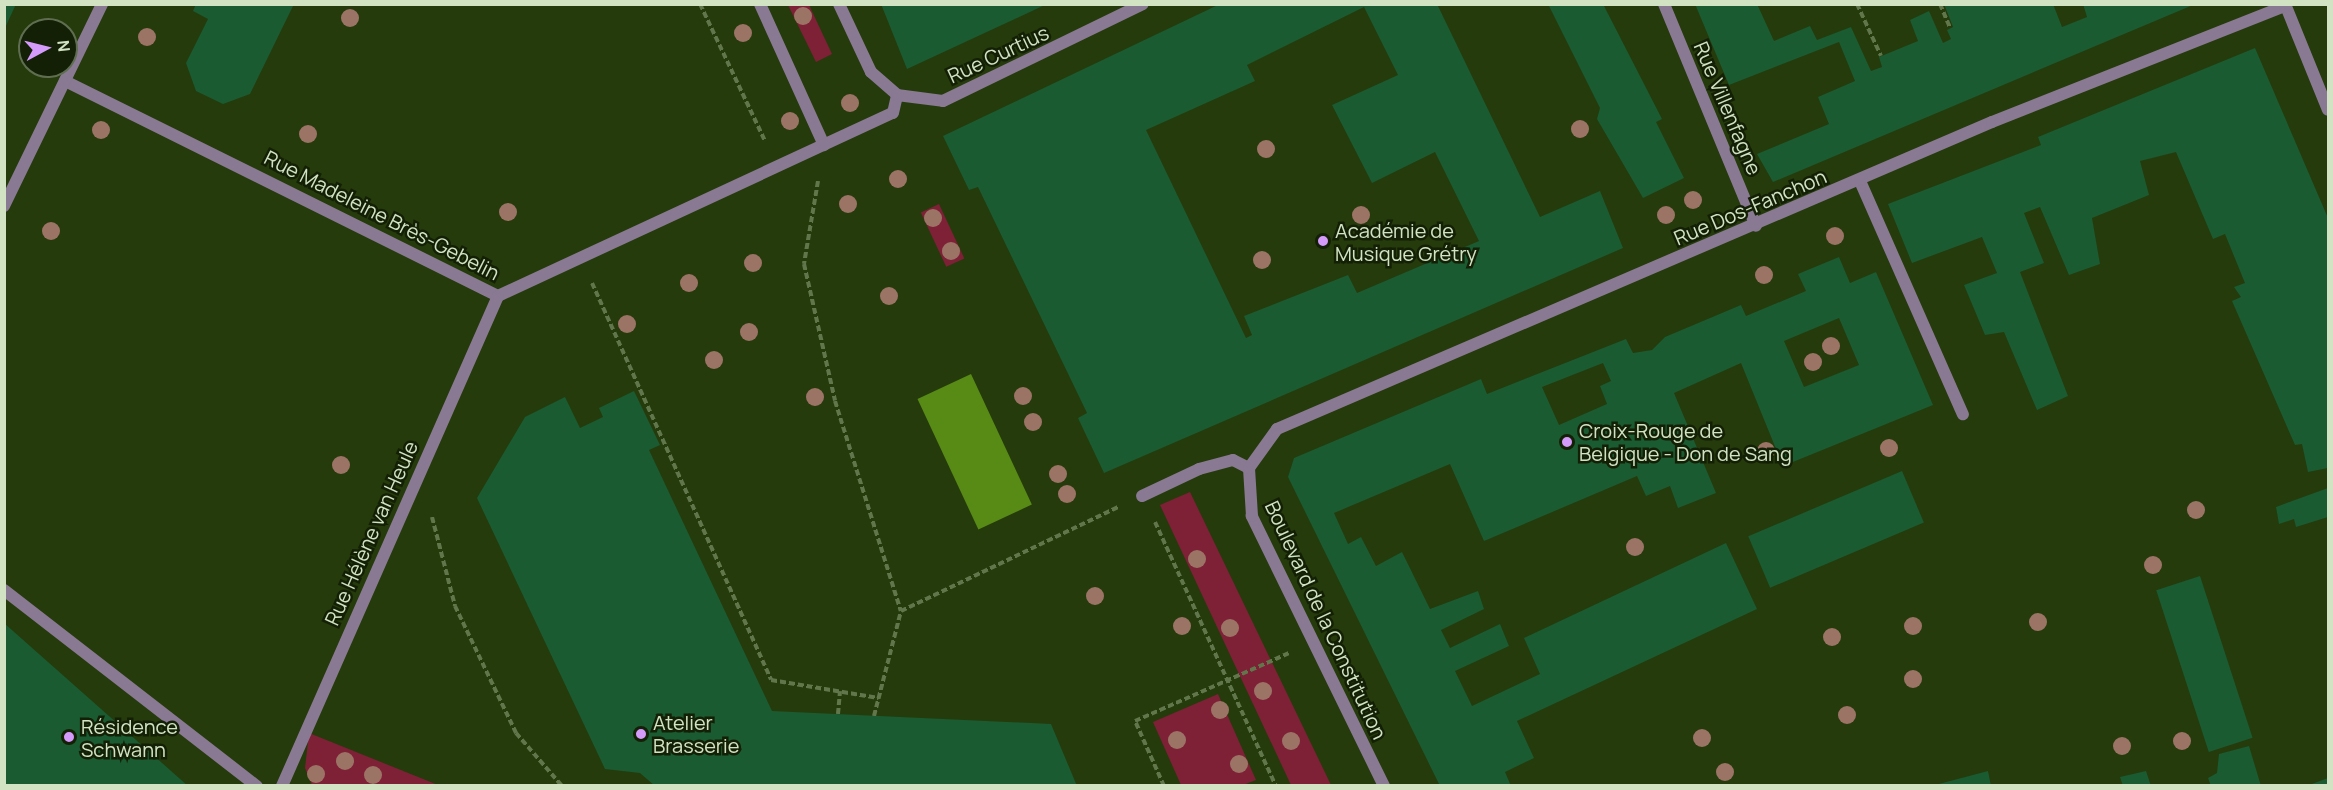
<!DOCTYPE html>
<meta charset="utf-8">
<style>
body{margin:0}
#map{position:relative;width:2333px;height:790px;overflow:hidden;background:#253b0c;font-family:Manrope,sans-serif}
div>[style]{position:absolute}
.green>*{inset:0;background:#7e2036;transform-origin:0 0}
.water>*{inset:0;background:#588b16;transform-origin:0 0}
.building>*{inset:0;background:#1a5b31;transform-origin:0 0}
.path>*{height:4px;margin-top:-2px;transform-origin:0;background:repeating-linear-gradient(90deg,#62764c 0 6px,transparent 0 9px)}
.service>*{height:12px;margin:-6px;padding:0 6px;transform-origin:6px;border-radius:6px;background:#897993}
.pedestrian>*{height:12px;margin:-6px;padding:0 6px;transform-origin:6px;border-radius:6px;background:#897993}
.minor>*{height:12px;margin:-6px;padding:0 6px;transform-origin:6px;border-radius:6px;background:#897993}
.trees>*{width:18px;height:18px;margin:-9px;border-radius:50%;background:#9c7466}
.dots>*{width:16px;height:16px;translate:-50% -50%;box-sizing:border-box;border:3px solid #132006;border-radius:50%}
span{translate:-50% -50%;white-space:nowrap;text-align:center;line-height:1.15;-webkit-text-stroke:5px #132006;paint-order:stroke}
.street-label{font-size:20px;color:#d1e3c2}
.poi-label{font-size:20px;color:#d1e3c2}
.left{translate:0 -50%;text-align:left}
.frame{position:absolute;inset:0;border:6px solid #d1e3c2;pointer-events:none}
.north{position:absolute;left:18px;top:18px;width:60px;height:60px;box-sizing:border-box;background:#132006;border:2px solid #5f6e51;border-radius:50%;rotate:83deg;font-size:16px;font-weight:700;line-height:24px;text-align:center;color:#d1e3c2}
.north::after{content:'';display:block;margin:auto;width:21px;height:27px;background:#d59bfa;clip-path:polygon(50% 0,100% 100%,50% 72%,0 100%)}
</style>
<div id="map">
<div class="green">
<div style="clip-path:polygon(788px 5px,809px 5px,832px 54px,816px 62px)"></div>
<div style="left:939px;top:204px;width:60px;height:20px;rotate:65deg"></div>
<div style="clip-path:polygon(1190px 492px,1331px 785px,1291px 785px,1160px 505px)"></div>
<div style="clip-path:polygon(1218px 694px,1256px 780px,1243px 785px,1181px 785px,1153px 722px)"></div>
<div style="clip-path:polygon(309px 733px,438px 785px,312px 785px,305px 768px)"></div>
</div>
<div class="water">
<div style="left:971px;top:374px;width:144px;height:59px;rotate:65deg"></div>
</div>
<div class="building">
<div style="clip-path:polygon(5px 4px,16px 4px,5px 28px)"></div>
<div style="clip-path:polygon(196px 4px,294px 4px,250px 94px,223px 104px,196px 91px,186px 63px,208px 19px,193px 11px)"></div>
<div style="clip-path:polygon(881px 4px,1047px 4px,907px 69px)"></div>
<div style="clip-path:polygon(evenodd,1220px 4px,1437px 4px,1540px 217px,1600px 191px,1623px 248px,1104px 473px,1078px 418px,1087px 413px,978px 187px,969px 190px,943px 136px,1220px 4px,1364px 7px,1398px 75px,1332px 105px,1372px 183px,1435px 152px,1479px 241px,1357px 293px,1348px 275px,1244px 316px,1252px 335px,1246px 338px,1146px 130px,1255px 81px,1247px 65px,1364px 7px)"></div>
<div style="clip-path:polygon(1548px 4px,1603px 4px,1662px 119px,1656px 122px,1684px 178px,1643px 198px,1597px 119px,1600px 108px)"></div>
<div style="clip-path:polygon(1695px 4px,1757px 4px,1774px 41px,1810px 26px,1817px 40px,1851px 27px,1871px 71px,1882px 67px,1879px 57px,1918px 41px,1910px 20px,1929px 11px,1943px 43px,1951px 39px,1947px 30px,1953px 27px,1944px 4px,2053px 4px,2062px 27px,2087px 17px,2083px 4px,2193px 5px,1773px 182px,1757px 154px,1829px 124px,1818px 97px,1855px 81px,1839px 42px,1729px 85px)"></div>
<div style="clip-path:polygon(2255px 48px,2328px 218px,2328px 468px,2308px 472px,2302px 444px,2295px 445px,2232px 301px,2241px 297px,2234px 287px,2245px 283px,2225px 234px,2213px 239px,2176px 152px,2140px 161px,2149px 195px,2092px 218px,2100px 264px,2069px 275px,2040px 207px,2024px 213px,2044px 263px,2020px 272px,2068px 396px,2037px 410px,2004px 332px,1985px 335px,1964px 285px,1997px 273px,1982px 237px,1912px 263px,1888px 204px,2041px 145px,2038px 137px)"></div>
<div style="clip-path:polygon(evenodd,1839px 257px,1850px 283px,1876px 272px,1933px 405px,1783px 466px,1741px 363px,1674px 393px,1716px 493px,1678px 508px,1670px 486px,1646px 496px,1637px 476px,1484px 541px,1450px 464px,1334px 513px,1348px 544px,1361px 537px,1376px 566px,1402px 552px,1430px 609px,1478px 591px,1484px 609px,1441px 630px,1450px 648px,1500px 624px,1509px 646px,1455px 671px,1472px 706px,1540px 674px,1524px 638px,1726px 543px,1757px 609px,1517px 721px,1534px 758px,1505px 772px,1511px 786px,1440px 786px,1288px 477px,1294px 458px,1481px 379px,1487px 394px,1626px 339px,1633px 353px,1652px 350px,1665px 337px,1741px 305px,1746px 316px,1806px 291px,1798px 274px,1839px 257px,1839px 318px,1859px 365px,1804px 387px,1784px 341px,1839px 318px,1839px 257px,1603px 363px,1611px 381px,1600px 386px,1607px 404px,1559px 425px,1542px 387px,1603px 363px)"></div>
<div style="clip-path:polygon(634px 391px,660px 445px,649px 450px,772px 711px,1051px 724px,1077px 786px,655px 786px,640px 773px,605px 769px,477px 498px,525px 417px,565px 397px,580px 428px,603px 417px,599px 408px)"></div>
<div style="left:1902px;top:471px;width:56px;height:167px;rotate:67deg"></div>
<div style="clip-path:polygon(2328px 488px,2328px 517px,2296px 527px,2294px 519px,2279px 524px,2276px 507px)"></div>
<div style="left:2200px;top:576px;width:170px;height:46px;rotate:72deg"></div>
<div style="clip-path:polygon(4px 623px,48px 662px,188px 786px,4px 786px)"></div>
<div style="clip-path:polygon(2249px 746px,2261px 786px,2211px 786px,2208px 778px,2217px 773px,2219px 754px)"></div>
<div style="clip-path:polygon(1988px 771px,1991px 786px,1935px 786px,1935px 785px)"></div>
<div style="clip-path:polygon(2146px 771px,2151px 786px,2123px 786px,2120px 777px)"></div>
<div style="clip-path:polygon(2328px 778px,2328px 786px,2309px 786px,2309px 785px)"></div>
</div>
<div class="path">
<div style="left:700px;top:4px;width:152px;rotate:64.6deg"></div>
<div style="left:1857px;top:4px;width:57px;rotate:65.2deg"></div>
<div style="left:1940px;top:4px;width:26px;rotate:67deg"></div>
<div style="left:818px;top:181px;width:84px;rotate:99.6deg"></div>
<div style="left:804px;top:264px;width:140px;rotate:77.2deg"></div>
<div style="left:835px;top:401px;width:220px;rotate:72.6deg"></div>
<div style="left:592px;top:283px;width:435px;rotate:65.7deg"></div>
<div style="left:771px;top:680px;width:109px;rotate:9.5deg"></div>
<div style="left:432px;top:517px;width:92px;rotate:75.5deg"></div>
<div style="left:455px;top:606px;width:141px;rotate:64.3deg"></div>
<div style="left:516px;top:733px;width:70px;rotate:49deg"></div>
<div style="left:1155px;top:522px;width:290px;rotate:65.4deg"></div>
<div style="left:838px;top:714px;width:23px;rotate:-85deg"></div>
<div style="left:874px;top:716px;width:108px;rotate:-75.6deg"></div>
<div style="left:901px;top:611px;width:241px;rotate:-25.6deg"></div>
<div style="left:1164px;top:786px;width:71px;rotate:-114deg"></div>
<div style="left:1135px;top:721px;width:168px;rotate:-23.8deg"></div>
</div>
<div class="service">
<div style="left:1860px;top:181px;width:255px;rotate:66.2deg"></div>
</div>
<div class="pedestrian">
<div style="left:760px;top:4px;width:155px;rotate:65.6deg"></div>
<div style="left:65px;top:81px;width:483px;rotate:26.4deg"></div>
<div style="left:498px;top:296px;width:435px;rotate:-24.9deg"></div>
<div style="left:893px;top:113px;width:18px;rotate:-77deg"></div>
<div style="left:1142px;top:496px;width:63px;rotate:-25.3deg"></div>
<div style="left:1199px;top:469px;width:35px;rotate:-15deg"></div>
<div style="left:1233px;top:460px;width:18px;rotate:27deg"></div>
<div style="left:4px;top:590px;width:320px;rotate:37.8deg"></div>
<div style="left:282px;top:786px;width:535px;rotate:-66.21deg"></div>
</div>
<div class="minor">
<div style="left:839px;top:4px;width:75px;rotate:64.8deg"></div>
<div style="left:871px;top:72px;width:35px;rotate:41deg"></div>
<div style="left:897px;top:95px;width:46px;rotate:7.4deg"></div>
<div style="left:943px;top:101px;width:222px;rotate:-25.9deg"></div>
<div style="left:1664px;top:4px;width:240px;rotate:67.5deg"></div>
<div style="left:2285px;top:4px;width:114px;rotate:67.9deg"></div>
<div style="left:4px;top:206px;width:225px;rotate:-64.1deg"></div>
<div style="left:1384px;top:786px;width:301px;rotate:-116.1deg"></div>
<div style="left:1252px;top:516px;width:48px;rotate:-93.6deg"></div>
<div style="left:1249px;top:468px;width:48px;rotate:-54.3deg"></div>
<div style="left:1277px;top:429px;width:778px;rotate:-23.24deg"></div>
<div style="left:1992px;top:122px;width:315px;rotate:-21.6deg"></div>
</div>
<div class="trees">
<div style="left:803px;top:16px"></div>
<div style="left:350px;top:18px"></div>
<div style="left:743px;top:33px"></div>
<div style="left:147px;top:37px"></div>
<div style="left:850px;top:103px"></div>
<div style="left:790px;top:121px"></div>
<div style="left:1580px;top:129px"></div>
<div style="left:101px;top:130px"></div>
<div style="left:308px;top:134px"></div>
<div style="left:1266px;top:149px"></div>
<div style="left:898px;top:179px"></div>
<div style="left:1693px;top:200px"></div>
<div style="left:848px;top:204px"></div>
<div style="left:508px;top:212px"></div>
<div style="left:1361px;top:215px"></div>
<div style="left:1666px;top:215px"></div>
<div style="left:933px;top:218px"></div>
<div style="left:51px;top:231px"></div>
<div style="left:1835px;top:236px"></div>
<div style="left:951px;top:251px"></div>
<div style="left:1262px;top:260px"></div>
<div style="left:753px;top:263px"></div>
<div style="left:1764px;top:275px"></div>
<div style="left:689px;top:283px"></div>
<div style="left:889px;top:296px"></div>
<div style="left:627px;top:324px"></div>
<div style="left:749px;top:332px"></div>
<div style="left:1831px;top:346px"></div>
<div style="left:714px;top:360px"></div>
<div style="left:1813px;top:362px"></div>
<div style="left:1023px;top:396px"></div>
<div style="left:815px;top:397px"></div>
<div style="left:1033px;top:422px"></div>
<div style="left:1889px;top:448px"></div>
<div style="left:1766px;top:451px"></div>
<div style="left:341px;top:465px"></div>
<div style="left:1058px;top:474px"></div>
<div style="left:1067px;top:494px"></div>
<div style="left:2196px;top:510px"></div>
<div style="left:1635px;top:547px"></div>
<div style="left:1197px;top:559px"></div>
<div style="left:2153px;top:565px"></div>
<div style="left:1095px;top:596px"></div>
<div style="left:2038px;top:622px"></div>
<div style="left:1182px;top:626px"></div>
<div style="left:1913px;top:626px"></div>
<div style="left:1230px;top:628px"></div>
<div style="left:1832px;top:637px"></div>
<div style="left:1913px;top:679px"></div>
<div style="left:1263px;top:691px"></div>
<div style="left:1220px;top:710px"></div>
<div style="left:1847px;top:715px"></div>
<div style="left:1702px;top:738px"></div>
<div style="left:1177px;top:740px"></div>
<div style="left:1291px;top:741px"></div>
<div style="left:2182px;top:741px"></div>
<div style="left:2122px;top:746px"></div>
<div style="left:345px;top:761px"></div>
<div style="left:1239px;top:764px"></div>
<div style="left:1725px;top:772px"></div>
<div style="left:316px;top:774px"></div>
<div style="left:373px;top:775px"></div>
</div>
<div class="dots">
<div style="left:1323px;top:241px;background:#d59bfa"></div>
<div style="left:1567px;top:442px;background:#d59bfa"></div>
<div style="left:641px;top:734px;background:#d59bfa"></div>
<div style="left:69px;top:737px;background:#d59bfa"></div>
</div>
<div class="street-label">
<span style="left:998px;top:54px;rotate:-25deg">Rue Curtius</span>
<span style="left:1728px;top:108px;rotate:67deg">Rue Villenfagne</span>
<span style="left:1750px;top:207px;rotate:-23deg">Rue Dos-Fanchon</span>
<span style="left:382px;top:215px;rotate:27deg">Rue Madeleine Brès-Gebelin</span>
<span style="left:371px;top:533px;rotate:-66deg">Rue Hélène van Heule</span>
<span style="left:1326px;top:620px;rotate:65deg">Boulevard de la Constitution</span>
</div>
<div class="poi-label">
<span class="left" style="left:1335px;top:242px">Académie de<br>Musique Grétry</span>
<span class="left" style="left:1579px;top:442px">Croix-Rouge de<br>Belgique - Don de Sang</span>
<span class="left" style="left:653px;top:734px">Atelier<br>Brasserie</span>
<span class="left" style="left:81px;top:738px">Résidence<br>Schwann</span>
</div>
<div class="frame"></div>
<div class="north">N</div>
</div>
